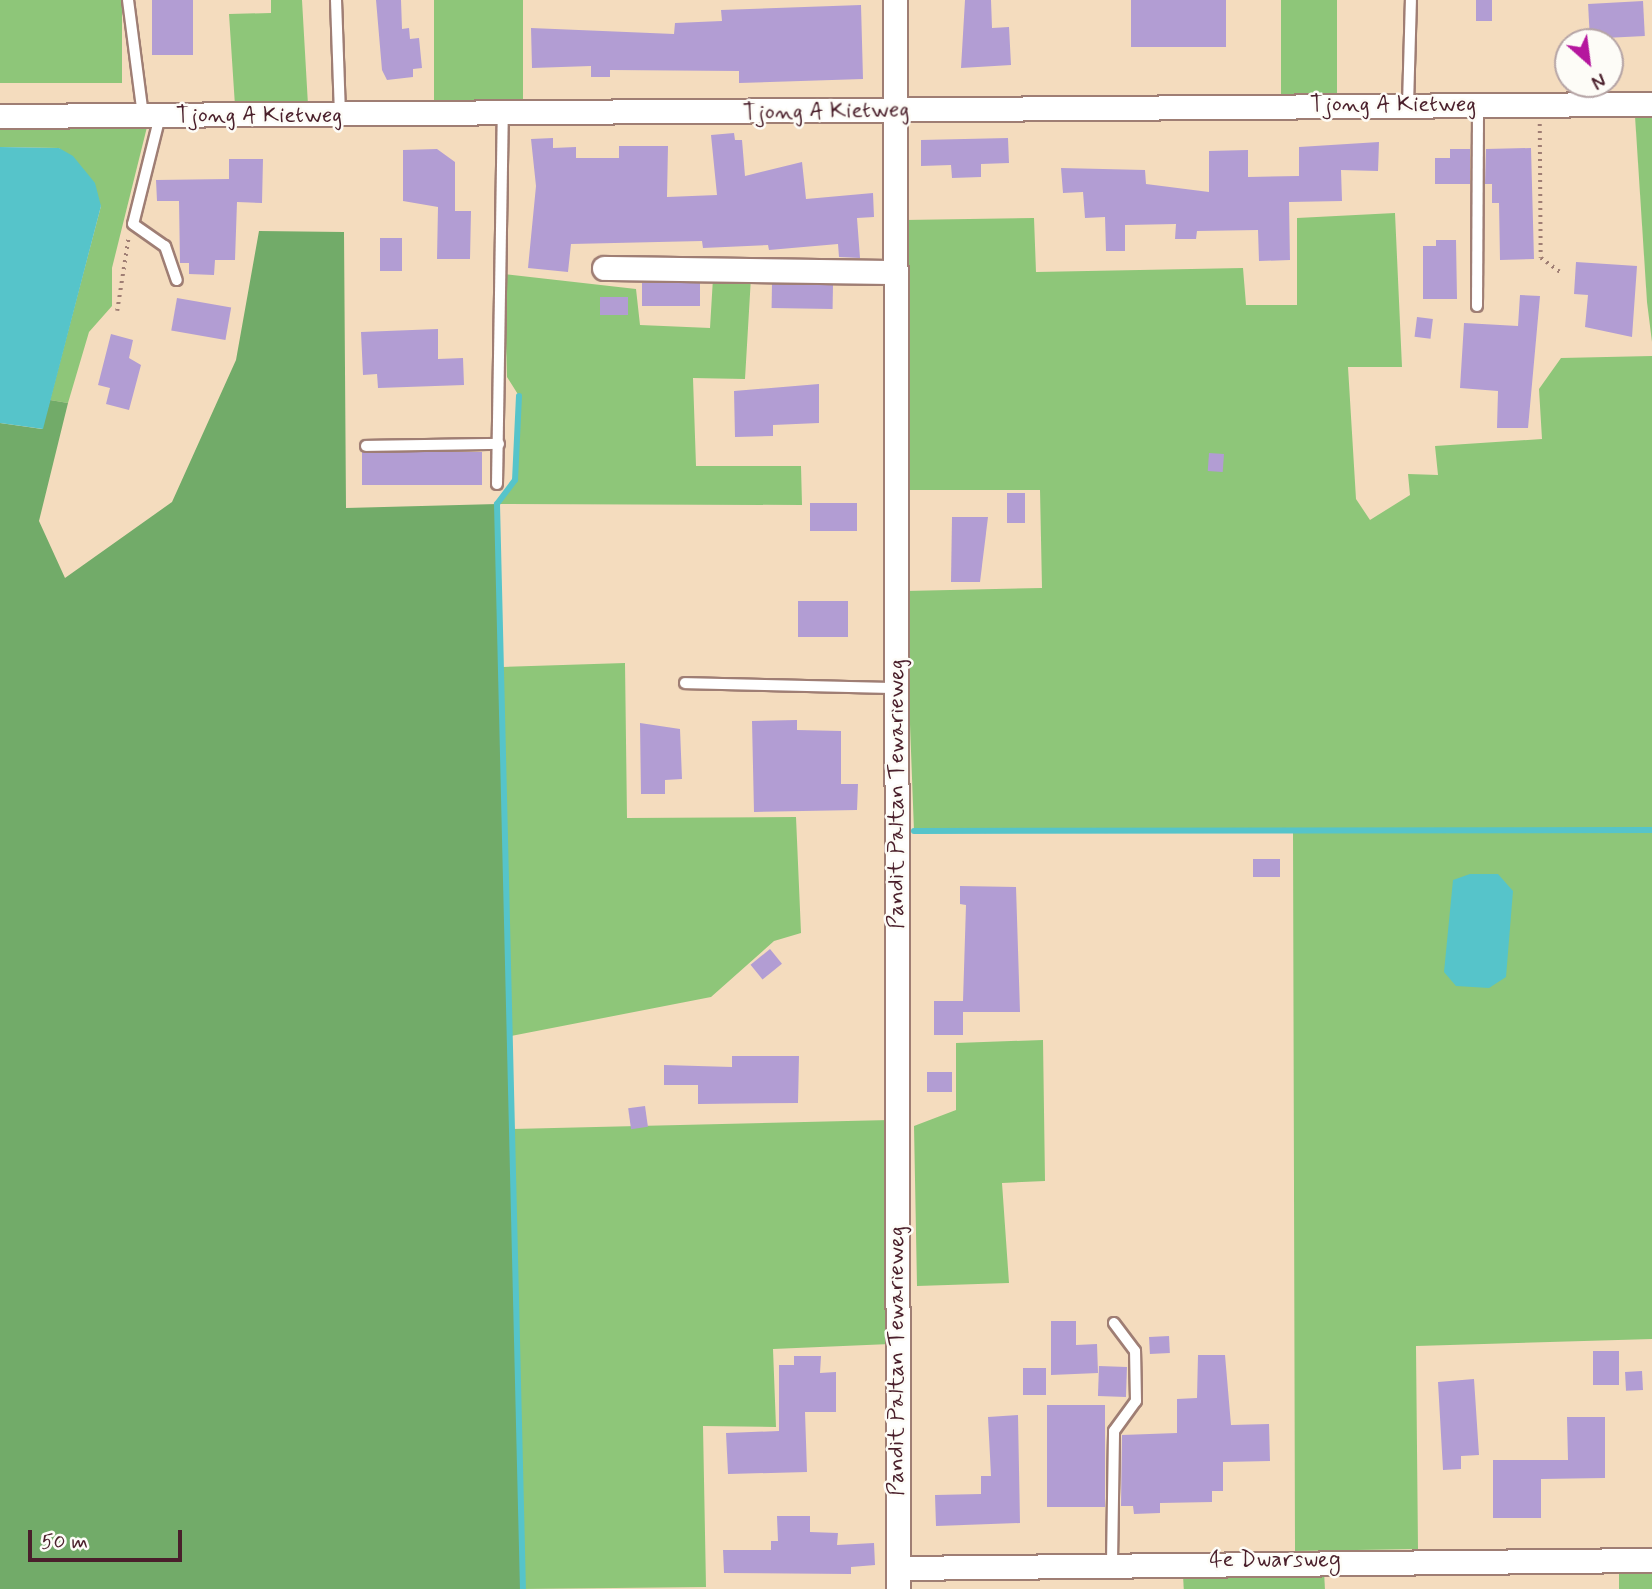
<!DOCTYPE html>
<style>
body{margin:0}
#map{position:relative;width:1652px;height:1589px;overflow:hidden;background:#f4dcbe;font-family:Mynerve,sans-serif}
div>[style]{position:absolute}
.green>*{inset:0;background:#8ec679;transform-origin:0 0}
.forest>*{inset:0;background:#72ab69}
.water>*{inset:0;background:#56c4ca}
.stream>*{height:6px;margin:-3px;padding:0 3px;transform-origin:3px;border-radius:3px;background:#56c4ca}
.building>*{inset:0;background:#b29dd3;transform-origin:0 0}
.path>*{height:3.5px;margin-top:-1.75px;transform-origin:0;background:repeating-linear-gradient(90deg,#9f7e74 0 2px,transparent 0 7px)}
.roads{filter:drop-shadow(2px 0 #9f7e74) drop-shadow(-2px 0 #9f7e74) drop-shadow(0 2px #9f7e74) drop-shadow(0 -2px #9f7e74)}
.lane>*{height:10px;margin:-5px;padding:0 5px;transform-origin:5px;border-radius:5px;background:#fff}
.street>*{height:23px;margin:-11.5px;padding:0 11.5px;transform-origin:11.5px;border-radius:11.5px;background:#fff}
span{translate:-50% -50%;white-space:nowrap;text-align:center;line-height:1.15;-webkit-text-stroke:5px #fdfcf7;paint-order:stroke}
.street-label{font-size:23px;color:#4a1f2b}
.north{position:absolute;left:1554px;top:28px;width:70px;height:70px;box-sizing:border-box;background:#fdfcf7;border:2px solid #b5a4a5;border-radius:50%;rotate:152deg;font-size:19px;font-weight:700;line-height:28px;text-align:center;color:#4a1f2b}
.north::after{content:'';display:block;margin:auto;width:24px;height:32px;background:#b5179e;clip-path:polygon(50% 0,100% 100%,50% 72%,0 100%)}
.scale{position:absolute;left:28px;top:1530px;width:154px;height:32px;box-sizing:border-box;border:4px solid #4a1f2b;border-top:0;padding-left:9px;font-size:21px;line-height:24px;white-space:nowrap;color:#4a1f2b;-webkit-text-stroke:5px #fdfcf7;paint-order:stroke}
</style>
<div id="map">
<div class="green">
<div style="left:0;top:0;width:122px;height:83px"></div>
<div style="clip-path:polygon(271px 0,302px 0,308px 105px,235px 106px,229px 14px,271px 13px)"></div>
<div style="left:434px;top:0;width:89px;height:102px"></div>
<div style="left:1281px;top:0;width:56px;height:101px"></div>
<div style="clip-path:polygon(1635px 116px,1652px 116px,1652px 342px,1647px 302px)"></div>
<div style="clip-path:polygon(0 127px,147px 127px,112px 268px,112px 306px,89px 332px,68px 403px,50px 400px,101px 206px,59px 148px,0 147px)"></div>
<div style="clip-path:polygon(1395px 213px,1402px 367px,1348px 367px,1356px 499px,1370px 520px,1410px 495px,1408px 474px,1438px 475px,1435px 446px,1542px 439px,1539px 389px,1561px 358px,1652px 356px,1652px 1339px,1416px 1346px,1418px 1549px,1295px 1551px,1293px 830px,914px 831px,905px 591px,1042px 588px,1040px 490px,909px 490px,904px 220px,1034px 218px,1036px 272px,1243px 268px,1246px 305px,1297px 305px,1297px 218px)"></div>
<div style="clip-path:polygon(504px 274px,636px 289px,640px 325px,710px 328px,713px 278px,751px 277px,745px 379px,693px 378px,696px 466px,801px 466px,802px 505px,497px 504px,515px 480px,519px 396px,507px 377px)"></div>
<div style="clip-path:polygon(625px 663px,627px 818px,796px 817px,801px 933px,774px 941px,711px 997px,511px 1036px,503px 667px)"></div>
<div style="clip-path:polygon(1043px 1040px,1045px 1181px,1002px 1183px,1009px 1283px,917px 1286px,914px 1126px,956px 1110px,956px 1043px)"></div>
<div style="clip-path:polygon(890px 1120px,890px 1344px,773px 1349px,776px 1427px,703px 1426px,706px 1587px,523px 1589px,512px 1129px)"></div>
<div style="left:1619px;top:1570px;width:33px;height:19px"></div>
<div style="left:1324px;top:1571px;width:18px;height:141px;rotate:87deg"></div>
</div>
<div class="forest">
<div style="clip-path:polygon(259px 231px,344px 232px,346px 508px,497px 504px,523px 1589px,0 1589px,0 423px,42px 429px,50px 400px,68px 403px,39px 521px,65px 578px,172px 502px,236px 360px)"></div>
</div>
<div class="water">
<div style="clip-path:polygon(0 147px,59px 148px,73px 156px,95px 183px,101px 206px,43px 429px,0 423px)"></div>
<div style="clip-path:polygon(1470px 874px,1498px 874px,1513px 891px,1506px 977px,1489px 988px,1456px 986px,1444px 972px,1453px 880px)"></div>
</div>
<div class="stream">
<div style="left:519px;top:396px;width:84px;rotate:92.7deg"></div>
<div style="left:515px;top:480px;width:30px;rotate:127deg"></div>
<div style="left:497px;top:504px;width:1085px;rotate:88.63deg"></div>
<div style="left:914px;top:831px;width:738px;rotate:-0.08deg"></div>
</div>
<div class="building">
<div style="left:152px;top:0;width:41px;height:55px"></div>
<div style="clip-path:polygon(376px 0,401px 0,402px 29px,409px 28px,410px 39px,419px 38px,422px 68px,413px 69px,413px 77px,387px 80px,382px 70px)"></div>
<div style="clip-path:polygon(965px 0,991px 0,992px 28px,1009px 27px,1011px 65px,961px 68px)"></div>
<div style="left:1131px;top:0;width:95px;height:47px"></div>
<div style="left:1476px;top:0;width:16px;height:21px"></div>
<div style="left:1643px;top:1px;width:35px;height:55px;rotate:87deg"></div>
<div style="clip-path:polygon(861px 5px,863px 79px,739px 83px,739px 71px,610px 70px,610px 77px,591px 77px,591px 66px,532px 68px,531px 28px,674px 34px,675px 23px,722px 21px,721px 10px)"></div>
<div style="clip-path:polygon(734px 133px,735px 140px,742px 140px,745px 176px,802px 162px,806px 199px,873px 193px,874px 217px,857px 218px,860px 258px,839px 257px,838px 244px,769px 250px,768px 245px,703px 248px,702px 241px,571px 244px,568px 272px,528px 268px,536px 186px,531px 139px,553px 138px,553px 148px,576px 147px,576px 158px,619px 158px,619px 146px,668px 146px,667px 197px,717px 195px,711px 135px)"></div>
<div style="clip-path:polygon(1008px 138px,1009px 163px,981px 164px,981px 177px,952px 178px,951px 165px,921px 166px,921px 140px)"></div>
<div style="clip-path:polygon(1379px 142px,1378px 171px,1341px 170px,1342px 201px,1289px 202px,1290px 260px,1259px 261px,1258px 230px,1197px 231px,1196px 239px,1175px 239px,1176px 224px,1125px 225px,1125px 251px,1106px 251px,1105px 217px,1085px 218px,1083px 192px,1063px 193px,1061px 168px,1145px 170px,1146px 184px,1209px 192px,1209px 151px,1248px 150px,1248px 177px,1299px 176px,1299px 147px)"></div>
<div style="clip-path:polygon(1531px 148px,1534px 259px,1500px 260px,1499px 203px,1492px 203px,1492px 184px,1485px 184px,1486px 149px)"></div>
<div style="clip-path:polygon(437px 149px,455px 162px,455px 211px,471px 211px,470px 259px,437px 259px,438px 207px,403px 201px,403px 150px)"></div>
<div style="clip-path:polygon(1450px 149px,1470px 149px,1470px 184px,1435px 184px,1435px 158px,1450px 158px)"></div>
<div style="clip-path:polygon(229px 159px,263px 159px,262px 203px,237px 202px,235px 260px,215px 260px,214px 275px,189px 274px,189px 263px,180px 263px,179px 201px,157px 201px,156px 180px,229px 179px)"></div>
<div style="left:380px;top:238px;width:22px;height:33px"></div>
<div style="clip-path:polygon(1436px 240px,1456px 240px,1457px 299px,1423px 299px,1423px 246px,1436px 246px)"></div>
<div style="clip-path:polygon(1576px 262px,1637px 266px,1632px 337px,1585px 327px,1588px 295px,1574px 294px)"></div>
<div style="left:642px;top:283px;width:58px;height:23px"></div>
<div style="left:772px;top:284px;width:61px;height:24px;rotate:1deg"></div>
<div style="clip-path:polygon(1520px 295px,1540px 296px,1528px 428px,1497px 428px,1498px 391px,1460px 388px,1464px 323px,1518px 326px)"></div>
<div style="left:628px;top:297px;width:18px;height:28px;rotate:90deg"></div>
<div style="left:177px;top:298px;width:55px;height:33px;rotate:10deg"></div>
<div style="left:1417px;top:317px;width:16px;height:20px;rotate:7deg"></div>
<div style="clip-path:polygon(438px 329px,438px 359px,463px 358px,464px 385px,378px 388px,377px 374px,363px 375px,361px 332px)"></div>
<div style="clip-path:polygon(111px 334px,133px 340px,129px 358px,141px 365px,129px 410px,106px 404px,110px 388px,98px 385px)"></div>
<div style="clip-path:polygon(819px 384px,819px 423px,773px 425px,773px 436px,735px 437px,734px 391px)"></div>
<div style="left:482px;top:452px;width:33px;height:120px;rotate:90deg"></div>
<div style="left:1209px;top:453px;width:15px;height:18px;rotate:4deg"></div>
<div style="left:1007px;top:493px;width:18px;height:30px"></div>
<div style="left:810px;top:503px;width:47px;height:28px"></div>
<div style="clip-path:polygon(952px 517px,988px 517px,980px 582px,951px 582px)"></div>
<div style="left:798px;top:601px;width:50px;height:36px"></div>
<div style="clip-path:polygon(797px 720px,797px 730px,841px 731px,841px 784px,858px 784px,857px 810px,754px 812px,752px 721px)"></div>
<div style="clip-path:polygon(640px 723px,680px 729px,682px 779px,665px 780px,665px 794px,641px 794px)"></div>
<div style="left:1253px;top:859px;width:27px;height:18px"></div>
<div style="clip-path:polygon(960px 886px,1016px 887px,1020px 1012px,963px 1012px,963px 1035px,934px 1035px,934px 1001px,963px 1001px,966px 905px,960px 904px)"></div>
<div style="left:770px;top:949px;width:19px;height:25px;rotate:51deg"></div>
<div style="clip-path:polygon(732px 1056px,799px 1056px,798px 1103px,698px 1104px,698px 1085px,664px 1085px,664px 1065px,732px 1067px)"></div>
<div style="left:927px;top:1072px;width:25px;height:20px"></div>
<div style="left:645px;top:1106px;width:21px;height:17px;rotate:82deg"></div>
<div style="clip-path:polygon(1051px 1321px,1076px 1321px,1076px 1345px,1097px 1344px,1098px 1373px,1051px 1375px)"></div>
<div style="left:1169px;top:1336px;width:17px;height:20px;rotate:87deg"></div>
<div style="left:1593px;top:1351px;width:26px;height:34px"></div>
<div style="clip-path:polygon(1198px 1355px,1225px 1355px,1231px 1425px,1269px 1424px,1270px 1461px,1223px 1462px,1223px 1491px,1212px 1491px,1212px 1502px,1160px 1503px,1160px 1513px,1134px 1514px,1133px 1506px,1121px 1506px,1122px 1435px,1177px 1433px,1177px 1399px,1197px 1398px)"></div>
<div style="clip-path:polygon(794px 1356px,821px 1356px,820px 1373px,836px 1372px,836px 1412px,805px 1412px,807px 1472px,728px 1474px,726px 1433px,779px 1431px,779px 1365px,794px 1365px)"></div>
<div style="left:1099px;top:1366px;width:28px;height:30px;rotate:2deg"></div>
<div style="left:1023px;top:1368px;width:23px;height:27px"></div>
<div style="left:1642px;top:1371px;width:19px;height:17px;rotate:87deg"></div>
<div style="clip-path:polygon(1474px 1379px,1479px 1455px,1461px 1456px,1461px 1469px,1443px 1470px,1438px 1382px)"></div>
<div style="left:1105px;top:1405px;width:102px;height:58px;rotate:90deg"></div>
<div style="clip-path:polygon(1018px 1415px,1020px 1523px,936px 1526px,935px 1495px,981px 1494px,981px 1476px,991px 1476px,988px 1417px)"></div>
<div style="clip-path:polygon(1567px 1417px,1605px 1417px,1605px 1478px,1541px 1479px,1541px 1518px,1493px 1518px,1493px 1460px,1568px 1460px)"></div>
<div style="clip-path:polygon(777px 1516px,810px 1516px,810px 1532px,838px 1533px,837px 1545px,874px 1543px,875px 1565px,851px 1567px,851px 1574px,724px 1573px,723px 1550px,771px 1550px,771px 1541px,778px 1541px)"></div>
</div>
<div class="path">
<div style="left:1540px;top:124px;width:134px;rotate:89.6deg"></div>
<div style="left:1541px;top:258px;width:24px;rotate:36deg"></div>
<div style="left:117px;top:311px;width:72px;rotate:-81.2deg"></div>
</div>
<div class="roads">
<div class="lane">
<div style="left:128px;top:0;width:117px;rotate:82.6deg"></div>
<div style="left:336px;top:0;width:115px;rotate:88deg"></div>
<div style="left:1408px;top:105px;width:105px;rotate:-88.4deg"></div>
<div style="left:160px;top:116px;width:111px;rotate:104deg"></div>
<div style="left:133px;top:224px;width:39px;rotate:35deg"></div>
<div style="left:165px;top:246px;width:36px;rotate:71deg"></div>
<div style="left:1477px;top:306px;width:201px;rotate:-89.7deg"></div>
<div style="left:366px;top:446px;width:133px;rotate:-0.9deg"></div>
<div style="left:497px;top:484px;width:370px;rotate:-89.1deg"></div>
<div style="left:685px;top:683px;width:212px;rotate:1.4deg"></div>
<div style="left:1112px;top:1562px;width:131px;rotate:-89.1deg"></div>
<div style="left:1114px;top:1431px;width:37px;rotate:-54deg"></div>
<div style="left:1136px;top:1401px;width:50px;rotate:-91.1deg"></div>
<div style="left:1135px;top:1351px;width:35px;rotate:-127deg"></div>
</div>
<div class="street">
<div style="left:895px;top:0;width:1589px;rotate:89.89deg"></div>
<div style="left:0;top:116px;width:1652px;rotate:-0.42deg"></div>
<div style="left:604px;top:268px;width:291px;rotate:0.8deg"></div>
<div style="left:898px;top:1568px;width:754px;rotate:-0.61deg"></div>
</div>
</div>
<div class="street-label">
<span style="left:1393px;top:105px">Tjong A Kietweg</span>
<span style="left:826px;top:112px;rotate:-1deg">Tjong A Kietweg</span>
<span style="left:259px;top:116px">Tjong A Kietweg</span>
<span style="left:897px;top:794px;rotate:-90deg">Pandit Paltan Tewarieweg</span>
<span style="left:897px;top:1361px;rotate:-90deg">Pandit Paltan Tewarieweg</span>
<span style="left:1275px;top:1560px">4e Dwarsweg</span>
</div>
<div class="north">N</div>
<div class="scale">50 m</div>
</div>
